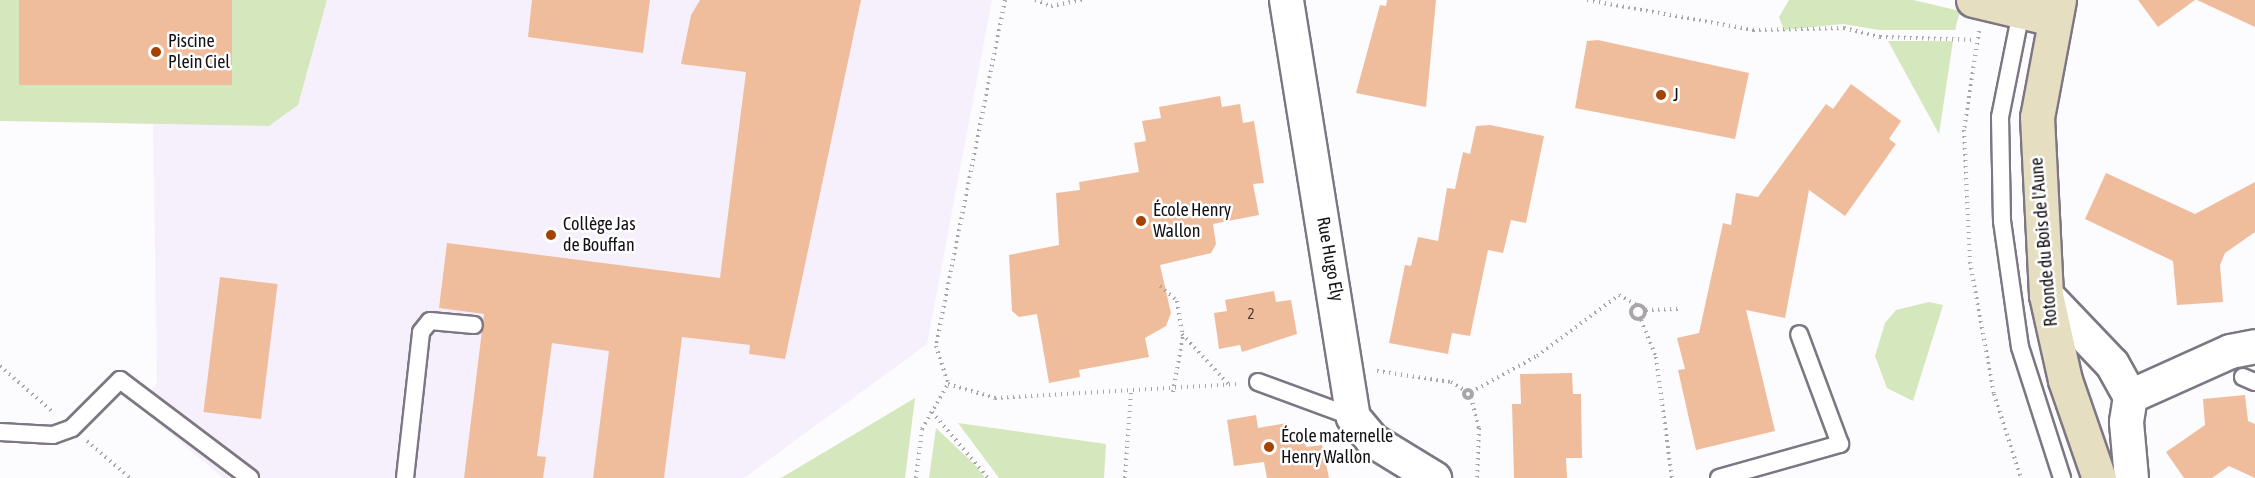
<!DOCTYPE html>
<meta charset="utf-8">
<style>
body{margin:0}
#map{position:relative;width:2255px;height:478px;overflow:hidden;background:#fcfbfe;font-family:"Asap Condensed",sans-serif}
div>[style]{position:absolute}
.built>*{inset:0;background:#f6f0fd}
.green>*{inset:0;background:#d5e7bd}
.building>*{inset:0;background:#f0bd9c;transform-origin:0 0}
.path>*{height:4px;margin-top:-2px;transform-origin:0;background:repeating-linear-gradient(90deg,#a8a6aa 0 1.5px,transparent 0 6px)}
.path>.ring{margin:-2px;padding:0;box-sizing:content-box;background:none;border:4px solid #a8a6aa;border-radius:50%}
.roads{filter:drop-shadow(2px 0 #7d7783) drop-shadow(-2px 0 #7d7783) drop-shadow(0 2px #7d7783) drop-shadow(0 -2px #7d7783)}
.lane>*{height:16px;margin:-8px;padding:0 8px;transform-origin:8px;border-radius:8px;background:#fff}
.street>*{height:33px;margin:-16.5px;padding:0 16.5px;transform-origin:16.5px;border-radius:16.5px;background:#fff}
.secondary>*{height:33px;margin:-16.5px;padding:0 16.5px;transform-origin:16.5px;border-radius:16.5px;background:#e6dec0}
.dots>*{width:16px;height:16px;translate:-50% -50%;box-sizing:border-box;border:3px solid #fff;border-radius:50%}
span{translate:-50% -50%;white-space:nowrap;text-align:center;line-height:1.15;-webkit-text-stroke:5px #fff;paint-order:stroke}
.number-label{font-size:15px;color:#4b3c38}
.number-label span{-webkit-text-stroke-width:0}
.poi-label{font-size:18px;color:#141116}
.left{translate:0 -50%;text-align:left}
.street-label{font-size:18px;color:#141116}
</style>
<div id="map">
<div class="built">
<div style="clip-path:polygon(327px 0,992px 0,927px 344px,744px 478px,223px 478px,138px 406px,157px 383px,153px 124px,269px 126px,298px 105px)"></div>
</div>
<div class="green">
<div style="clip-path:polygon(0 0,327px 0,298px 105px,269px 126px,0 121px)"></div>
<div style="clip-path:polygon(1789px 0,1913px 0,1960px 11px,1955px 30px,1879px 30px,1843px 24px,1784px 30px,1779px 17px)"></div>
<div style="clip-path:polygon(1888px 41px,1953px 41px,1939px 134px)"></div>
<div style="clip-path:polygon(1929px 302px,1943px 305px,1913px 401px,1887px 388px,1875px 356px,1885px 323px,1896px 310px)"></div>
<div style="clip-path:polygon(915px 398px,905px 478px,781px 478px)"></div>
<div style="clip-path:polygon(958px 423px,1106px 444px,1104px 478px,999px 478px)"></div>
<div style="clip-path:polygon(936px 428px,975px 465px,985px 478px,929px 478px)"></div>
</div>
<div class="building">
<div style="left:19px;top:0;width:213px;height:85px"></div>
<div style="clip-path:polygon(532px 0,650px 0,643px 53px,528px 37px)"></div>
<div style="clip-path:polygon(700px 0,861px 0,785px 359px,749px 354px,750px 345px,682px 337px,664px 478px,593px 478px,609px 351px,552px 343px,537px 456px,546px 457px,543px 478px,464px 478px,484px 314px,439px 308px,447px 243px,720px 278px,746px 72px,681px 64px,691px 15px)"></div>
<div style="clip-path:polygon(1387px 0,1436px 0,1426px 107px,1356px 93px,1380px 5px,1386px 6px)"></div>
<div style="clip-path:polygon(2138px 0,2195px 0,2158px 27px)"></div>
<div style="clip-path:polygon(2197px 0,2255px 0,2255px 27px)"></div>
<div style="clip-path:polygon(1598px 40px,1749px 73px,1735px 139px,1575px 108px,1587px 41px)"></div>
<div style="clip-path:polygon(1851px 84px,1901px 121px,1889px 139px,1896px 144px,1845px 216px,1809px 190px,1785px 318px,1746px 310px,1775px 431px,1696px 450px,1678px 370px,1685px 369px,1677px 338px,1699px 333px,1723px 223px,1731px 225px,1736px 193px,1758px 197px,1826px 104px,1833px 109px)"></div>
<div style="clip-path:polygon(1220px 96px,1222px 107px,1240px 104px,1243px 123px,1254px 121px,1264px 183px,1253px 184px,1259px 215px,1213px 224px,1216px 244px,1211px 253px,1160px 265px,1171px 313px,1166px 326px,1145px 338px,1149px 357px,1079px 370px,1080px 377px,1049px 383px,1037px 314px,1019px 317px,1012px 311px,1009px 255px,1059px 245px,1056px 193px,1080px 190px,1079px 182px,1139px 172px,1134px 143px,1146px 141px,1142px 121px,1161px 118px,1159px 107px)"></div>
<div style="clip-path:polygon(1490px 125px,1544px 136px,1526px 223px,1511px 220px,1503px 253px,1488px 250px,1470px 336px,1452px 333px,1448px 354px,1389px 343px,1405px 265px,1411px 266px,1418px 237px,1438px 241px,1447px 188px,1455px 189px,1463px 152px,1470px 154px,1476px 126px)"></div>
<div style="clip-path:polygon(2106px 173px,2195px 214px,2255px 182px,2255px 232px,2225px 253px,2220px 265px,2223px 302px,2177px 305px,2173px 261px,2085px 219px)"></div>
<div style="left:220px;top:277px;width:58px;height:136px;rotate:7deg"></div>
<div style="clip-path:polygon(1274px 291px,1276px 302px,1291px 300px,1297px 334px,1242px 352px,1240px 345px,1219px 349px,1214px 313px,1227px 311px,1225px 300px)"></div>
<div style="clip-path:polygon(1572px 373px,1573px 394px,1581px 394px,1582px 458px,1566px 458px,1567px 478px,1514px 478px,1512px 404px,1521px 404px,1520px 374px)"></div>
<div style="clip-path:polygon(2245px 395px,2248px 421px,2255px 424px,2255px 478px,2229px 466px,2212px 478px,2184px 478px,2166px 452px,2205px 425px,2203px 399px)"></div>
<div style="clip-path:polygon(1256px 415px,1258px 428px,1287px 423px,1290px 436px,1304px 435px,1306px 447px,1322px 445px,1329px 478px,1267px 478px,1264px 462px,1234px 466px,1227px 420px)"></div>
</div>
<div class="path">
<div style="left:1005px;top:0;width:353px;rotate:101.3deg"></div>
<div style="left:936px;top:346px;width:40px;rotate:72deg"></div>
<div style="left:948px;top:384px;width:49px;rotate:16.6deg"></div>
<div style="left:995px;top:398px;width:244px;rotate:-3.3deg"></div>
<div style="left:1035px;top:0;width:17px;rotate:21deg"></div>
<div style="left:1051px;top:6px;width:33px;rotate:-11deg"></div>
<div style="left:1587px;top:0;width:169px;rotate:10.2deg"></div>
<div style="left:1753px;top:30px;width:91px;rotate:-1.3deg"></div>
<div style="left:1844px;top:28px;width:37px;rotate:14deg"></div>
<div style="left:1880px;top:37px;width:96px;rotate:1.8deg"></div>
<div style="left:1979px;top:31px;width:100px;rotate:98.6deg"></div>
<div style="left:1964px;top:130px;width:132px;rotate:87.4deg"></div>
<div style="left:1970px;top:262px;width:134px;rotate:79.7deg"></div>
<div style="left:1994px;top:394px;width:88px;rotate:72.2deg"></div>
<div style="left:1160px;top:286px;width:23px;rotate:41deg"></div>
<div style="left:1177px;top:301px;width:33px;rotate:81deg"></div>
<div style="left:1182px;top:334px;width:69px;rotate:47.3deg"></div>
<div class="ring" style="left:1631px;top:305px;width:10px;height:10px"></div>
<div style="left:1646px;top:310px;width:35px;rotate:-2deg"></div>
<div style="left:1641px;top:320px;width:40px;rotate:68deg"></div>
<div style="left:1656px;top:357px;width:122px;rotate:82.5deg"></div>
<div style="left:0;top:366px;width:72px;rotate:41deg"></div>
<div style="left:1377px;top:371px;width:75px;rotate:8.5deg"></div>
<div style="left:1451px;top:382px;width:17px;rotate:31deg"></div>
<div class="ring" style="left:1464px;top:390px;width:4px;height:4px"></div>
<div style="left:1173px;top:392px;width:58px;rotate:-80deg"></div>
<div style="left:1471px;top:392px;width:75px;rotate:-28.6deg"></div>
<div style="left:1537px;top:356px;width:102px;rotate:-36.6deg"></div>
<div style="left:1619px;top:295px;width:20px;rotate:30deg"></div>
<div style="left:1471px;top:397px;width:32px;rotate:76deg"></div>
<div style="left:1479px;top:428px;width:50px;rotate:92.3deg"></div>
<div style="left:932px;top:412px;width:87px;rotate:49.7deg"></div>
<div style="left:87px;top:441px;width:57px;rotate:40.7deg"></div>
<div style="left:916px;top:478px;width:49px;rotate:-83deg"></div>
<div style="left:922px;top:429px;width:52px;rotate:-60deg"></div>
<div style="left:1125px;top:478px;width:86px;rotate:-86deg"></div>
</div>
<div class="roads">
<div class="lane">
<div style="left:2022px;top:7px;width:112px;rotate:101.3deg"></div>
<div style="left:2000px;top:117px;width:104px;rotate:88.9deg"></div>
<div style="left:2002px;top:221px;width:127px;rotate:81.9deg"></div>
<div style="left:2020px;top:347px;width:138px;rotate:72.2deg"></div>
<div style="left:2243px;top:377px;width:13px;rotate:23deg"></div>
<div style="left:1258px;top:382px;width:101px;rotate:20.2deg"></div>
<div style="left:0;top:432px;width:53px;rotate:3.2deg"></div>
<div style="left:53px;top:435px;width:20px;rotate:-20deg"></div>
<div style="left:72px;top:428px;width:68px;rotate:-45deg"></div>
<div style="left:120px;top:380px;width:163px;rotate:37deg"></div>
<div style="left:405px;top:478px;width:147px;rotate:-83.7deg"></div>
<div style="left:421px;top:332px;width:14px;rotate:-51deg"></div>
<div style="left:430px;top:321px;width:44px;rotate:5.2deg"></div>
<div style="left:1719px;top:478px;width:126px;rotate:-15.7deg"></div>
<div style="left:1840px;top:444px;width:117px;rotate:-110.4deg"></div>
</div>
<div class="street">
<div style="left:1286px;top:0;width:422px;rotate:80.9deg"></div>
<div style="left:1353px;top:417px;width:30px;rotate:50deg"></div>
<div style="left:1372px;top:440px;width:73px;rotate:31.5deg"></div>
<div style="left:2046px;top:295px;width:95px;rotate:46.3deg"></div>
<div style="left:2112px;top:364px;width:37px;rotate:61deg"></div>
<div style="left:2130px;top:396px;width:26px;rotate:99deg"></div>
<div style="left:2126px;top:422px;width:56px;rotate:84.9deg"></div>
<div style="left:2130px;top:396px;width:110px;rotate:-24.2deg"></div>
<div style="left:2230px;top:351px;width:25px;rotate:-11deg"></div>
</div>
<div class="secondary">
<div style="left:1973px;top:0;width:82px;rotate:13.4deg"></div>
<div style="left:2059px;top:0;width:119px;rotate:100.6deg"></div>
<div style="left:2037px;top:117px;width:178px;rotate:87.1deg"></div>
<div style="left:2046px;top:295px;width:87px;rotate:77.4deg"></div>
<div style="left:2065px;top:380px;width:104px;rotate:70.9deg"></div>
</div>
</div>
<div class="dots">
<div style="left:156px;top:52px;background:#a44201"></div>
<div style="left:1661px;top:95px;background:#a44201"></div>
<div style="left:1141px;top:221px;background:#a44201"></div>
<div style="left:551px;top:235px;background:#a44201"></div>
<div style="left:1269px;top:447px;background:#a44201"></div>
</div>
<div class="number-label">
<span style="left:1251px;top:314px">2</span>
</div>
<div class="poi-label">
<span class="left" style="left:168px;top:52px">Piscine<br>Plein Ciel</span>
<span class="left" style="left:1673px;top:95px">J</span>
<span class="left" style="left:1153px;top:221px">École Henry<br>Wallon</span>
<span class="left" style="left:563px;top:235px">Collège Jas<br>de Bouffan</span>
<span class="left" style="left:1281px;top:447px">École maternelle<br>Henry Wallon</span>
</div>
<div class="street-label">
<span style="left:2044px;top:242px;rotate:-95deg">Rotonde du Bois de l'Aune</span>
<span style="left:1330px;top:259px;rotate:80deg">Rue Hugo Ely</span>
</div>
</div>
